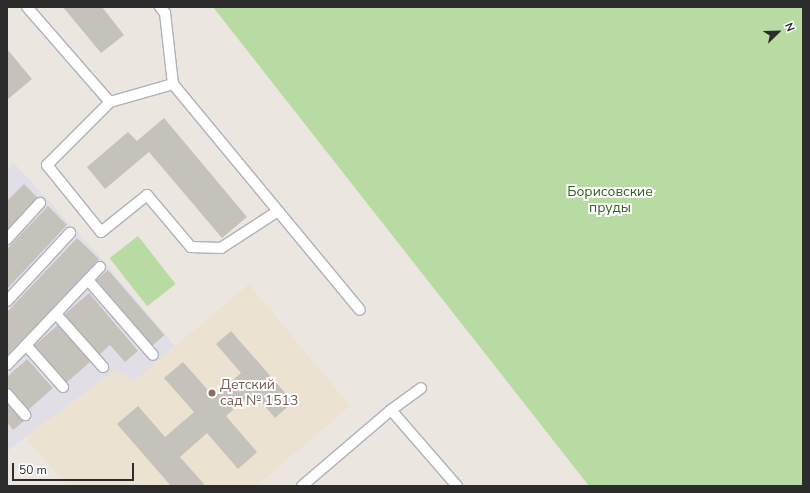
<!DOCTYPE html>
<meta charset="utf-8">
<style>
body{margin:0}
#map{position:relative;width:810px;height:493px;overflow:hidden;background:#ece6e0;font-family:"Nunito Sans",sans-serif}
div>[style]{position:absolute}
.industrial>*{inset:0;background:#e1dfe5}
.education>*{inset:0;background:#ebe2d2}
.green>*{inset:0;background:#b8dba3;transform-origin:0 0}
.building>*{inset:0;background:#c5c1bb;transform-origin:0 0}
.roads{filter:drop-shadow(1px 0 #b0b2ba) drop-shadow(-1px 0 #b0b2ba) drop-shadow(0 1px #b0b2ba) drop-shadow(0 -1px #b0b2ba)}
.service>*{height:10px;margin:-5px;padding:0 5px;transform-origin:5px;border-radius:5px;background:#fff}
.dots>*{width:11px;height:11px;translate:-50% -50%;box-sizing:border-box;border:2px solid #fff;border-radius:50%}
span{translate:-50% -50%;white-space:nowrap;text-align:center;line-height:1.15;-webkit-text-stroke:4px #fff;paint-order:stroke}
.park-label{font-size:14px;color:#326124}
.education-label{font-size:14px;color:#785e54}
.left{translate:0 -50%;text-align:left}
.frame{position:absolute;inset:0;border:8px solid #2c2c2c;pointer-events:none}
.north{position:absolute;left:758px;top:12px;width:40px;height:40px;-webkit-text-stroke:3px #fff;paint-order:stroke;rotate:67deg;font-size:11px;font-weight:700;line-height:16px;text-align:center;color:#2c2c2c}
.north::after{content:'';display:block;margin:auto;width:14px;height:18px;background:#2c2c2c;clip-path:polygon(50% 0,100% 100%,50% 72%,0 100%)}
.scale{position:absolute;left:12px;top:463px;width:122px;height:18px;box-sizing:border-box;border:2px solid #2c2c2c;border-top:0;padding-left:5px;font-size:12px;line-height:14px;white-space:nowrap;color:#2c2c2c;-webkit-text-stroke:3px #fff;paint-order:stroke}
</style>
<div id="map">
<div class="industrial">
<div style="clip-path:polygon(14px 163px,98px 255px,175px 346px,135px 381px,115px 370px,7px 451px,7px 169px)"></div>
</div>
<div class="education">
<div style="clip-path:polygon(249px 284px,350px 406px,256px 486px,66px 486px,26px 437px,115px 370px,135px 380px)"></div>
</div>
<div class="green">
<div style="clip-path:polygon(213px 7px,803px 7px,803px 486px,589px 486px)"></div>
<div style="left:138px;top:236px;width:61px;height:36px;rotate:52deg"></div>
</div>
<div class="building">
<div style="clip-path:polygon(63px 7px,102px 7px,124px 35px,101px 53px)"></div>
<div style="clip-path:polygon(7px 49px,32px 79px,7px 100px)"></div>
<div style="clip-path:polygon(164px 118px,247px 217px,222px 238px,149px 152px,105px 189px,87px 167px,128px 132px,137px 141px)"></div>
<div style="clip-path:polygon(24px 184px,38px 198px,7px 230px,7px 201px)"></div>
<div style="clip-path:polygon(48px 206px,67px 225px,7px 289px,7px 249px)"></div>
<div style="clip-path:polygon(77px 238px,99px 259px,7px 356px,7px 312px)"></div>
<div style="left:108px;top:270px;width:86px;height:16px;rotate:49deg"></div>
<div style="clip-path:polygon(89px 293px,138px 351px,125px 362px,110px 345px,99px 355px,64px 315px)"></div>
<div style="left:59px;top:324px;width:49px;height:35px;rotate:49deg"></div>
<div style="clip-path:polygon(231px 331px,293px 402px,275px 418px,253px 392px,226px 416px,257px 452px,238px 469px,207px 433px,180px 457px,204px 484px,202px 486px,171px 486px,117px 424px,138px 406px,165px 437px,194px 412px,164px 378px,183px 362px,214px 397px,241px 373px,216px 344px)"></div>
<div style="clip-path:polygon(27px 359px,53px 388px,28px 410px,7px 386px,7px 377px)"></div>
<div style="clip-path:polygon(7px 401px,24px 421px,13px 430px,7px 422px)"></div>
</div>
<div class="roads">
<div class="service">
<div style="left:27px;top:7px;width:126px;rotate:48.9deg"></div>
<div style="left:110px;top:102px;width:66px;rotate:-15.9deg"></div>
<div style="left:160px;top:7px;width:8px;rotate:50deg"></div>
<div style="left:165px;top:13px;width:71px;rotate:83.6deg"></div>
<div style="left:173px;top:84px;width:293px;rotate:50.4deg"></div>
<div style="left:110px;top:102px;width:89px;rotate:135deg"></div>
<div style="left:47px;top:165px;width:86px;rotate:51.1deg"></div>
<div style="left:101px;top:232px;width:59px;rotate:-38.8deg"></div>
<div style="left:147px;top:195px;width:68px;rotate:49.8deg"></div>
<div style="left:191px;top:247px;width:30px;rotate:2deg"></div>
<div style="left:221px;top:248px;width:68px;rotate:-33deg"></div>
<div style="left:7px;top:239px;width:49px;rotate:-47.5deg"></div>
<div style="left:88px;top:280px;width:99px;rotate:49.1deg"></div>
<div style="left:7px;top:301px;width:93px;rotate:-47.2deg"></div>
<div style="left:56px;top:314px;width:71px;rotate:48.4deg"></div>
<div style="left:26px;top:345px;width:56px;rotate:48.6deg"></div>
<div style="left:7px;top:365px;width:135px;rotate:-46.5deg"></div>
<div style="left:7px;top:394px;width:28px;rotate:49deg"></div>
<div style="left:391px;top:410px;width:37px;rotate:-36deg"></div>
<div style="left:302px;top:486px;width:117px;rotate:-40.5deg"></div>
<div style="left:391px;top:410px;width:101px;rotate:49deg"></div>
</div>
</div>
<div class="dots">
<div style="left:212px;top:393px;background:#8d6e63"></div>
</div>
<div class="park-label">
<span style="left:610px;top:200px">Борисовские<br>пруды</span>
</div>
<div class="education-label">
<span class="left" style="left:220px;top:393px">Детский<br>сад № 1513</span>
</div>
<div class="frame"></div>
<div class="north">N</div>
<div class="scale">50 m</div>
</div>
